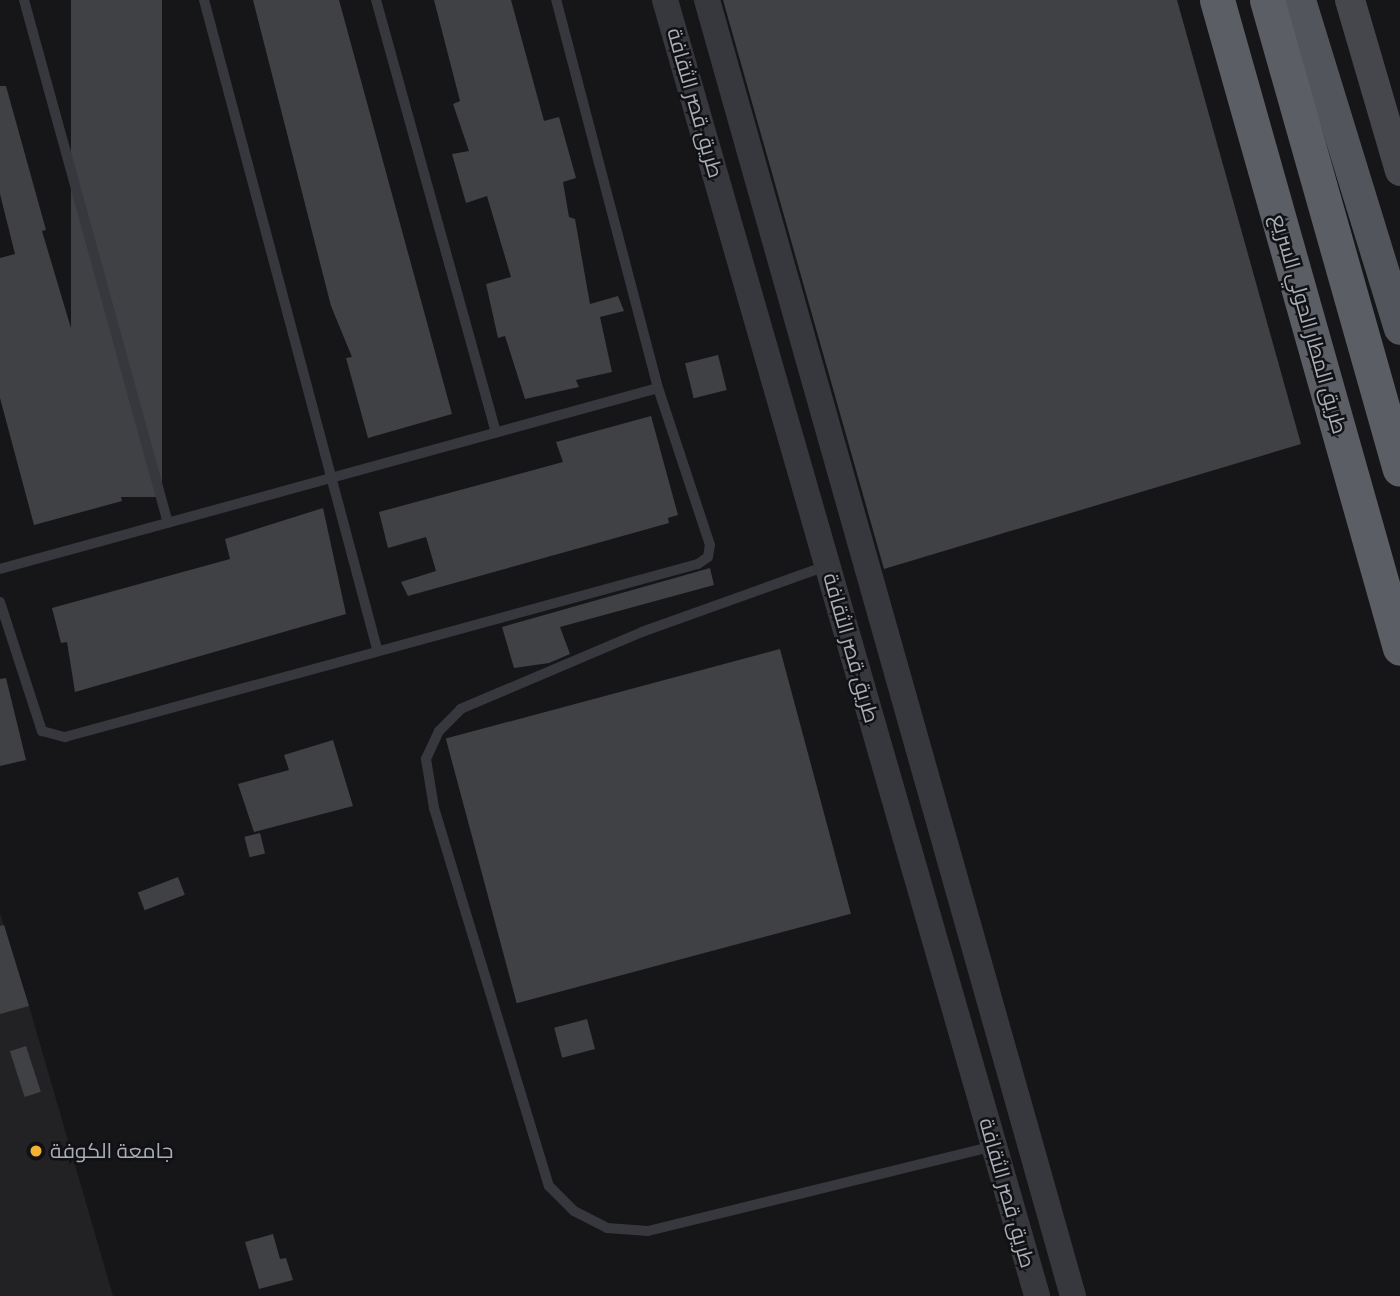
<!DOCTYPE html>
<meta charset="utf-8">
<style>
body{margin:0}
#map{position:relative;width:1400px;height:1296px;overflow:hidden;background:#161618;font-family:"Source Sans 3",Cairo,sans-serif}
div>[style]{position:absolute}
.built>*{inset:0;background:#222225}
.building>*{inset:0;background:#404145;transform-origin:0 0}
.service>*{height:10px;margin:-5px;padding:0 5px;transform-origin:5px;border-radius:5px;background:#37383d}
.tertiary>*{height:26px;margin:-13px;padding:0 13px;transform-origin:13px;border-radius:13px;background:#37383d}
.secondary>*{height:30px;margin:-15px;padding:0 15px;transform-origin:15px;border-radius:15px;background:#45474d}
.primary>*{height:33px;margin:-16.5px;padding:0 16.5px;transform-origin:16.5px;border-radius:16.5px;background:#53555c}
.trunk>*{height:35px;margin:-17.5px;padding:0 17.5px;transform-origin:17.5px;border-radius:17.5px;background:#5b5e65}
.dots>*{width:19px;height:19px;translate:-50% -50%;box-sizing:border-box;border:4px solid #111113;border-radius:50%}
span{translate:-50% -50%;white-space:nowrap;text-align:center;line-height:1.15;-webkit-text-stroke:5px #111113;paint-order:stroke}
.street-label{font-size:21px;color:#a8adb8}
.poi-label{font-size:21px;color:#a8adb8}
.left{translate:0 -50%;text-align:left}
</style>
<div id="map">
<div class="built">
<div style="clip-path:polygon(0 913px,29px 1006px,113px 1296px,0 1296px)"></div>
</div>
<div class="building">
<div style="left:71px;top:0;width:91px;height:497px"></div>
<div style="clip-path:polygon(253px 0,339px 0,452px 414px,368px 438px,346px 358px,352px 357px,331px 306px)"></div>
<div style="clip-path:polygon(434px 0,511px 0,544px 121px,559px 117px,576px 178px,563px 182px,569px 217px,575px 219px,590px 304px,618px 296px,624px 311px,600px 317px,612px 372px,576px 380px,579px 387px,525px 399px,505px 336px,498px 338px,486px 284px,511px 277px,487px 196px,466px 203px,452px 154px,469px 151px,453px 104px,460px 101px)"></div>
<div style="clip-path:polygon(723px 0,1177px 0,1301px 444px,884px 569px)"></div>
<div style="clip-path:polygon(0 86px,6px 86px,46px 230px,42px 231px,73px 335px,77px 334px,122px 501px,34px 525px,0 398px,0 258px,15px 254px,0 194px)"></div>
<div style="left:718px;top:355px;width:36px;height:34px;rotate:76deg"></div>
<div style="clip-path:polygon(651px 416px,678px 515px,668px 518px,669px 523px,408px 596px,401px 582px,436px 571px,426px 537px,388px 548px,379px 512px,563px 462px,556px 442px)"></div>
<div style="clip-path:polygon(323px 508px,346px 614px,75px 692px,67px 642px,61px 643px,52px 608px,230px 559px,225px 539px)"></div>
<div style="clip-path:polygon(710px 568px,714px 585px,560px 627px,570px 654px,549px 663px,514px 668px,502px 627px)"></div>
<div style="left:780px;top:649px;width:274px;height:346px;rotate:75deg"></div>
<div style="clip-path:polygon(6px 678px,26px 760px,0 766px,0 679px)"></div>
<div style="clip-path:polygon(333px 740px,353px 806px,254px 832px,238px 784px,289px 770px,284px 755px)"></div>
<div style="left:260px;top:833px;width:21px;height:16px;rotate:76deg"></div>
<div style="left:178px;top:877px;width:19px;height:43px;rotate:69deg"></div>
<div style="clip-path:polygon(4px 925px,29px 1006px,0 1014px,0 926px)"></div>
<div style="left:587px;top:1019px;width:31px;height:34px;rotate:75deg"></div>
<div style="left:26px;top:1046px;width:48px;height:17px;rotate:72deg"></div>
<div style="clip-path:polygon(273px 1234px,280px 1259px,286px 1258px,293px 1280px,259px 1289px,245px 1242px)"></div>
</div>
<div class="service">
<div style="left:24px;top:0;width:542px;rotate:74.61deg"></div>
<div style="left:204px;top:0;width:672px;rotate:75.07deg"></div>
<div style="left:376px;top:0;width:448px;rotate:74.5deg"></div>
<div style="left:826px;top:566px;width:195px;rotate:160.3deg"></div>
<div style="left:642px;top:632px;width:197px;rotate:157deg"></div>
<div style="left:461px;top:709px;width:31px;rotate:135deg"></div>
<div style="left:439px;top:731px;width:31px;rotate:115deg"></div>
<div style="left:426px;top:759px;width:50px;rotate:80.7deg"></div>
<div style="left:434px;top:808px;width:395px;rotate:73.1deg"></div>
<div style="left:549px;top:1186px;width:35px;rotate:45deg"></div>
<div style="left:574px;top:1211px;width:37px;rotate:27deg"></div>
<div style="left:607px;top:1228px;width:41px;rotate:4.2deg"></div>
<div style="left:648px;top:1231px;width:356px;rotate:-13.8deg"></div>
<div style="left:0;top:569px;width:682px;rotate:-15.38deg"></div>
<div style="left:0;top:602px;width:136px;rotate:72deg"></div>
<div style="left:42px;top:731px;width:24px;rotate:15deg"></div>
<div style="left:65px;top:737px;width:656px;rotate:-15.29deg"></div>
<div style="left:698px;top:564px;width:12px;rotate:-35deg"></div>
<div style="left:708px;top:557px;width:12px;rotate:-81deg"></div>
<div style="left:710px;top:545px;width:165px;rotate:-108.3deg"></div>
<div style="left:658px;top:388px;width:401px;rotate:-104.7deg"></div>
</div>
<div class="tertiary">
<div style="left:665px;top:0;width:1348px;rotate:73.98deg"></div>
<div style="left:707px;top:0;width:1347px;rotate:74.23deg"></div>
</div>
<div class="secondary">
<div style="left:1350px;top:0;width:178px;rotate:73.7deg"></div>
</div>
<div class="primary">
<div style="left:1299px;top:0;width:343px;rotate:72.9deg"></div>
</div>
<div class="trunk">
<div style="left:1217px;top:0;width:673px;rotate:74.23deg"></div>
<div style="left:1267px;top:0;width:487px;rotate:74.2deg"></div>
</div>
<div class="dots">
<div style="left:36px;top:1151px;background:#f2b134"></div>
</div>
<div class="street-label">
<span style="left:695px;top:103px;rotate:74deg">طريق قصر الثقافة</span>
<span style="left:1309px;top:324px;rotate:74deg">طريق المطار الحولي السريع</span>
<span style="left:851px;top:648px;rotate:74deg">طريق قصر الثقافة</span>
<span style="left:1007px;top:1193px;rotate:74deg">طريق قصر الثقافة</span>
</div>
<div class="poi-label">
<span class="left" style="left:50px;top:1151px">جامعة الكوفة</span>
</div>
</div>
